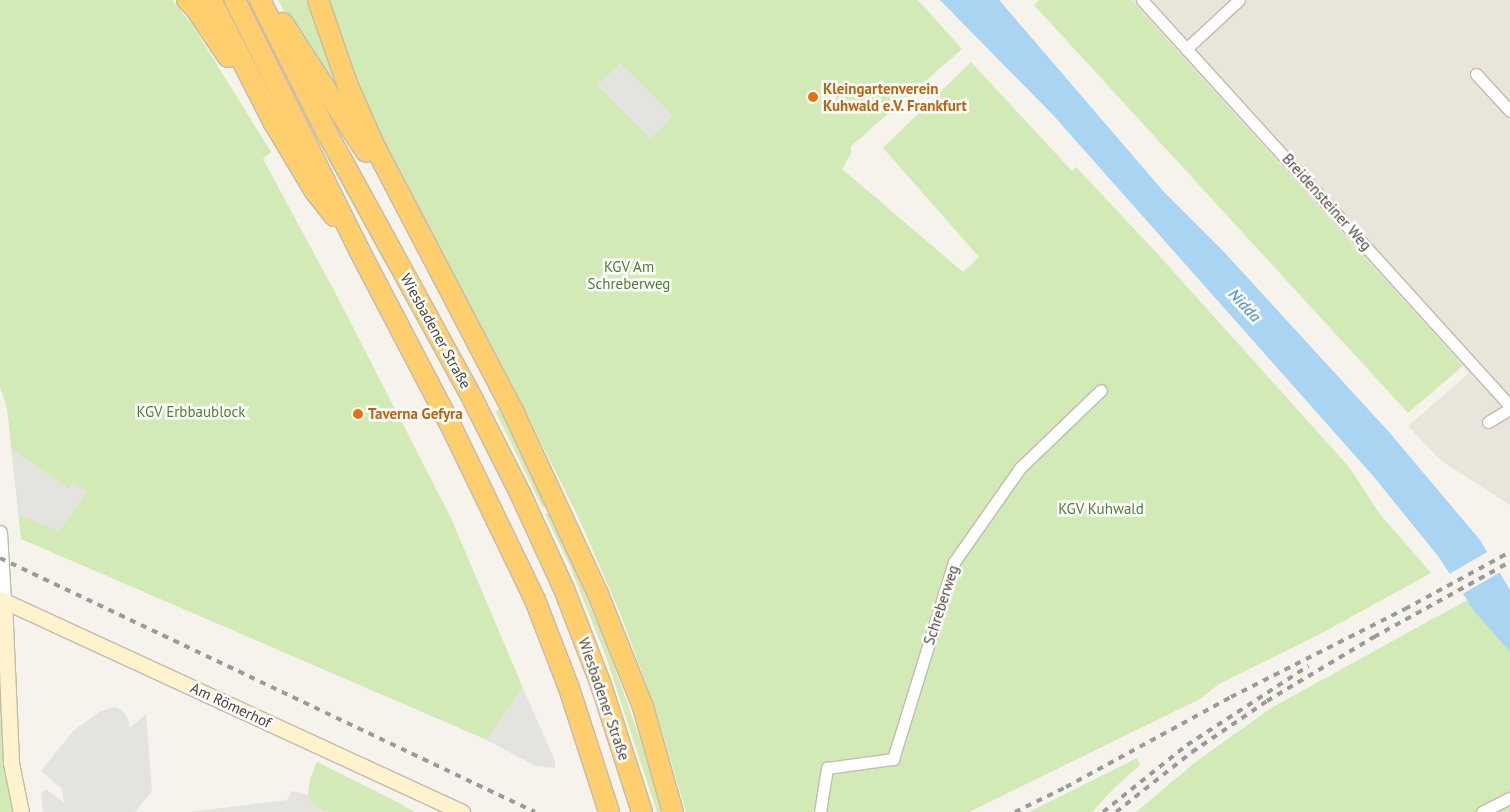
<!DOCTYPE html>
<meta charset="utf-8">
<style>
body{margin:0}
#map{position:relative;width:1510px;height:812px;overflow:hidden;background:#f6f3ec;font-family:"PT Sans",sans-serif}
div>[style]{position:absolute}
.residential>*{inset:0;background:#eae5da}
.green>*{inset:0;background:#d2eab5;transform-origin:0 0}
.parking>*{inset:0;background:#e5e3e0;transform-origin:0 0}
.water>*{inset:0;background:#a9d4f2}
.pier>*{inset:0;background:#f6f3ec;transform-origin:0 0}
.roads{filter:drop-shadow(1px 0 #c2bbae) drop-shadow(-1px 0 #c2bbae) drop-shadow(0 1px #c2bbae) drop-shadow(0 -1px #c2bbae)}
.minor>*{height:11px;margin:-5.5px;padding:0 5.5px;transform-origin:5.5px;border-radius:5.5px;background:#fff}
.tertiary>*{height:14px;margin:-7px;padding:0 7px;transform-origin:7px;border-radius:7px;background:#fff}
.secondary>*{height:15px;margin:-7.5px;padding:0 7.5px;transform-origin:7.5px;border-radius:7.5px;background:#fff3cd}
.motorway>*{height:20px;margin:-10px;padding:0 10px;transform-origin:10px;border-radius:10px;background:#ffcf6e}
.rail>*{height:4px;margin-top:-2px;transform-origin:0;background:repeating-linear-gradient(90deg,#9a9a9a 0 6px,transparent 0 12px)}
.dots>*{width:14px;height:14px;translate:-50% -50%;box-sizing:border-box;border:2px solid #fff;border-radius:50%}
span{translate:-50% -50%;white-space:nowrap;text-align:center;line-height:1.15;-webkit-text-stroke:5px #fff;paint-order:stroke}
.food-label{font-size:15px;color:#c56008;font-weight:700}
.left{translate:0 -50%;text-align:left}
.street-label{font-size:15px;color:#4b4439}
.park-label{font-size:15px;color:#4a7f2a}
.water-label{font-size:16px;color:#2e7ab2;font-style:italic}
</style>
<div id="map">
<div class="residential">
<div style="clip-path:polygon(1131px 0,1510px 0,1510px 505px,1440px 460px,1408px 426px,1469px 373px)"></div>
</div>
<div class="green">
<div style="clip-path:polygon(0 0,172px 0,193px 26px,271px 152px,263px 159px,337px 296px,451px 518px,523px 688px,487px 740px,21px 539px,7px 408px,0 387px)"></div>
<div style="clip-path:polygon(245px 0,251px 0,390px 264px,387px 267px,288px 87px)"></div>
<div style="clip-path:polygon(278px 0,310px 0,355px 115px,300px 41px)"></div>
<div style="clip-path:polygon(328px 0,918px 0,962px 49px,851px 146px,851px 154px,842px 169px,963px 272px,979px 257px,883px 148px,971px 62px,1072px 171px,1076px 167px,1154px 250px,1349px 467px,1379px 513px,1431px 573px,1320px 634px,1219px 684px,1200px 699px,969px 812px,686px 812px,655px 708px,637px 659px,620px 613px,580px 521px,511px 382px,448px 263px,422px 219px,388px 151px,349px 64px)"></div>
<div style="clip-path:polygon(1039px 0,1131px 0,1463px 366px,1408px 413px,1034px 5px)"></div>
<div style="left:500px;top:409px;width:107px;height:5px;rotate:64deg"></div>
<div style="clip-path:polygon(550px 511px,609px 651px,641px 742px,662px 812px,657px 812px,605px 654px,570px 566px,545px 514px)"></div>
<div style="clip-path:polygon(1467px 600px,1510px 652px,1510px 812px,1136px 812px,1197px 761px,1271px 708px)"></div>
<div style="clip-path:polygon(0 654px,15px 812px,0 812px)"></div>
<div style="clip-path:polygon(1137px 758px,1140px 765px,1115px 787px,1092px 812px,1029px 812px)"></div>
<div style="clip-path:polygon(317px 762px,397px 802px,415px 812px,323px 812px,312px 806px,308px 795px,310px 779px)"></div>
</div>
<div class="parking">
<div style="left:620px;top:63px;width:75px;height:32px;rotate:45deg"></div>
<div style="clip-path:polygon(12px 449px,69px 489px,74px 483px,87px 492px,59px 531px,19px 515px)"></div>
<div style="clip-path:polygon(523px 688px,555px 761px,555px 768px,535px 766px,487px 740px)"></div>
<div style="clip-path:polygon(115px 707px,122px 710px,127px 716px,130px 728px,146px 714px,152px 791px,135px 812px,43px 812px,41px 794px,46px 789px,64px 803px,62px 789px,41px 771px,73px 731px,101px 711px)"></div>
<div style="clip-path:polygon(292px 791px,308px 795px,312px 803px,327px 812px,190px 812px,287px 800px)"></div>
</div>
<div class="water">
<div style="clip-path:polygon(940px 0,999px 0,1164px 192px,1224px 252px,1389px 432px,1480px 540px,1510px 590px,1510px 652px,1475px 612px,1438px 556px,1374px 477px,1053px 115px)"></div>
</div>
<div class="pier">
<div style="left:1489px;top:551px;width:24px;height:48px;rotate:60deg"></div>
</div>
<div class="roads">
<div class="minor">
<div style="left:1142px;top:0;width:548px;rotate:47.81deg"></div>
<div style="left:1186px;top:49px;width:72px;rotate:-42.8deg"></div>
<div style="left:1476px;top:74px;width:50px;rotate:47.4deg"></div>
<div style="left:1488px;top:422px;width:26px;rotate:-31deg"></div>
<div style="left:820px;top:812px;width:45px;rotate:-81deg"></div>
<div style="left:827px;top:768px;width:67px;rotate:-7.8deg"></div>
<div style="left:893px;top:759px;width:206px;rotate:-72.8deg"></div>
<div style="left:954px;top:562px;width:115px;rotate:-54.9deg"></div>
<div style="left:1020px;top:468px;width:112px;rotate:-43.9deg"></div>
<div style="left:1482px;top:812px;width:31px;rotate:-27deg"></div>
</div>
<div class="tertiary">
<div style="left:0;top:533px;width:68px;rotate:86.6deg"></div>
</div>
<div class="secondary">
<div style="left:0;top:599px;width:509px;rotate:24.75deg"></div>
<div style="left:4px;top:601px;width:162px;rotate:87.5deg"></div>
<div style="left:11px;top:763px;width:50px;rotate:78.5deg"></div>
</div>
<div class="motorway">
<div style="left:187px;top:0;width:11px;rotate:45deg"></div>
<div style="left:195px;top:8px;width:59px;rotate:56deg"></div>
<div style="left:211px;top:0;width:138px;rotate:62.9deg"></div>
<div style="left:274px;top:123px;width:78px;rotate:59.2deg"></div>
<div style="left:314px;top:190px;width:33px;rotate:52deg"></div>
<div style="left:235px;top:0;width:279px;rotate:63.6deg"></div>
<div style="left:359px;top:250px;width:196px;rotate:62.4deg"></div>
<div style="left:450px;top:424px;width:195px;rotate:64.2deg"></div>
<div style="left:535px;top:600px;width:94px;rotate:68.9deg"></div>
<div style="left:569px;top:688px;width:130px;rotate:72.1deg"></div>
<div style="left:260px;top:0;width:147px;rotate:63.3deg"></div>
<div style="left:326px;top:131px;width:307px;rotate:61.3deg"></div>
<div style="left:473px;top:400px;width:104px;rotate:63.2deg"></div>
<div style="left:520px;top:493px;width:106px;rotate:65.4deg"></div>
<div style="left:564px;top:589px;width:103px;rotate:68.9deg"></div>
<div style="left:601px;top:685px;width:133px;rotate:72.1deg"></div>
<div style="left:318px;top:0;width:91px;rotate:70.8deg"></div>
<div style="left:348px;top:86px;width:64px;rotate:66.2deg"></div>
<div style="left:374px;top:145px;width:302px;rotate:62.4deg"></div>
<div style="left:514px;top:413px;width:200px;rotate:65.1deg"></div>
<div style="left:598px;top:594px;width:122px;rotate:68.3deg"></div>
<div style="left:643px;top:707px;width:109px;rotate:74.1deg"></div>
<div style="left:283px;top:23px;width:153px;rotate:57.2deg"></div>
</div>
</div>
<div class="rail">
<div style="left:0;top:558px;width:592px;rotate:25.4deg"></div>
<div style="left:1015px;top:812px;width:57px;rotate:-26.1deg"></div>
<div style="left:1066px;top:787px;width:188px;rotate:-28.6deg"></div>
<div style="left:1231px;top:697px;width:195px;rotate:-26.8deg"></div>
<div style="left:1405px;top:609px;width:119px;rotate:-28.5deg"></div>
<div style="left:1103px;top:812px;width:107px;rotate:-38.6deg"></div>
<div style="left:1187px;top:745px;width:145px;rotate:-33.1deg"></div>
<div style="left:1116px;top:812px;width:97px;rotate:-38.3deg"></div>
<div style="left:1192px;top:752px;width:91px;rotate:-34.2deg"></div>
<div style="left:1267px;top:701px;width:125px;rotate:-30.9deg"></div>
<div style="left:1374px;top:637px;width:155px;rotate:-28.9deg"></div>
</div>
<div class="dots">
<div style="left:813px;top:97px;background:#e8710a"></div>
<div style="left:358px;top:414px;background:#e8710a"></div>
</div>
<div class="food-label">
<span class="left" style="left:823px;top:97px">Kleingartenverein<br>Kuhwald e.V. Frankfurt</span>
<span class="left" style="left:368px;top:414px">Taverna Gefyra</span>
</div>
<div class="street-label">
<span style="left:1327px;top:202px;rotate:48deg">Breidensteiner Weg</span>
<span style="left:436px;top:331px;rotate:61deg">Wiesbadener Straße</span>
<span style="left:941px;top:605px;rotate:-72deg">Schreberweg</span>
<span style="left:604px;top:699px;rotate:71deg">Wiesbadener Straße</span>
<span style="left:231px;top:705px;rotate:25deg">Am Römerhof</span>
</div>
<div class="park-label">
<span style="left:629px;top:275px">KGV Am<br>Schreberweg</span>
<span style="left:191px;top:412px">KGV Erbbaublock</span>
<span style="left:1101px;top:509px">KGV Kuhwald</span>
</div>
<div class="water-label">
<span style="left:1245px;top:305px;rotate:47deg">Nidda</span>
</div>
</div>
